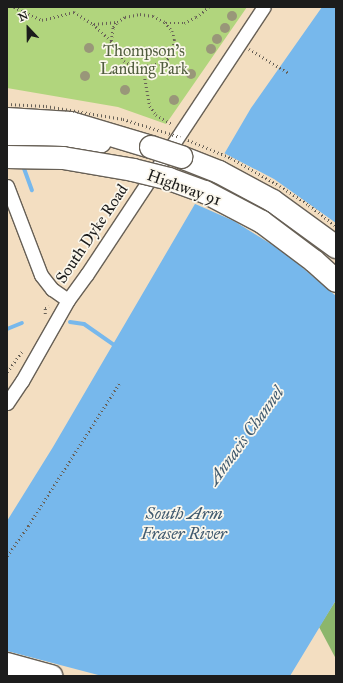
<!DOCTYPE html>
<style>
body{margin:0}
#map{position:relative;width:343px;height:683px;overflow:hidden;background:#f3dec1;font-family:"IM FELL Great Primer",serif}
div>[style]{position:absolute}
.green>*{inset:0;background:#b1d57d}
.forest>*{inset:0;background:#8cb66c}
.water>*{inset:0;background:#77b8ec}
.pier>*{inset:0;background:#f3dec1}
.stream>*{height:4px;margin:-2px;padding:0 2px;transform-origin:2px;border-radius:2px;background:#77b8ec}
.path>*{height:2.5px;margin-top:-1.25px;transform-origin:0;background:repeating-linear-gradient(90deg,#676056 0 1px,transparent 0 4px)}
.roads{filter:drop-shadow(1px 0 #676056) drop-shadow(-1px 0 #676056) drop-shadow(0 1px #676056) drop-shadow(0 -1px #676056)}
.minor>*{height:13px;margin:-6.5px;padding:0 6.5px;transform-origin:6.5px;border-radius:6.5px;background:#fff}
.motorway>*{height:22px;margin:-11px;padding:0 11px;transform-origin:11px;border-radius:11px;background:#fff}
.path-bridge>*{height:2.5px;margin-top:-1.25px;transform-origin:0;background:repeating-linear-gradient(90deg,#676056 0 1px,transparent 0 4px)}
.bridges{filter:drop-shadow(1px 0 #676056) drop-shadow(-1px 0 #676056) drop-shadow(0 1px #676056) drop-shadow(0 -1px #676056)}
.motorway-bridge>*{height:22px;margin:-11px;padding:0 11px;transform-origin:11px;border-radius:11px;background:#fff}
.trees>*{width:10px;height:10px;margin:-5px;border-radius:50%;background:#999779}
span{translate:-50% -50%;white-space:nowrap;text-align:center;line-height:1.15;-webkit-text-stroke:3.5px #fbf7ec;paint-order:stroke}
.park-label{font-size:16px;color:#505d3e}
.street-label{font-size:16px;color:#1c1c1c}
.water-label{font-size:17px;color:#405a6f;font-style:italic}
.frame{position:absolute;inset:0;border:8px solid #1c1c1c;pointer-events:none}
.north{position:absolute;left:8px;top:8px;width:40px;height:40px;-webkit-text-stroke:3px #fbf7ec;paint-order:stroke;rotate:338deg;font-size:11px;font-weight:700;line-height:16px;text-align:center;color:#1c1c1c}
.north::after{content:'';display:block;margin:auto;width:14px;height:18px;background:#1c1c1c;clip-path:polygon(50% 0,100% 100%,50% 72%,0 100%)}
</style>
<div id="map">
<div class="green">
<div style="clip-path:polygon(7px 7px,247px 7px,166px 124px,118px 107px,7px 88px)"></div>
</div>
<div class="forest">
<div style="clip-path:polygon(336px 600px,336px 659px,319px 627px)"></div>
</div>
<div class="water">
<div style="clip-path:polygon(322px 7px,336px 7px,336px 600px,290px 676px,7px 676px,7px 521px,53px 447px,251px 108px)"></div>
</div>
<div class="pier">
<div style="clip-path:polygon(222px 152px,274px 179px,336px 223px,336px 296px,291px 258px,271px 244px,234px 221px,193px 203px)"></div>
<div style="clip-path:polygon(7px 651px,102px 676px,7px 676px)"></div>
</div>
<div class="stream">
<div style="left:22px;top:163px;width:29px;rotate:70deg"></div>
<div style="left:70px;top:322px;width:14px;rotate:8deg"></div>
<div style="left:84px;top:324px;width:40px;rotate:34.9deg"></div>
<div style="left:7px;top:329px;width:16px;rotate:-22deg"></div>
</div>
<div class="path">
<div style="left:14px;top:7px;width:31px;rotate:25deg"></div>
<div style="left:42px;top:20px;width:33px;rotate:-14deg"></div>
<div style="left:74px;top:12px;width:22px;rotate:32deg"></div>
<div style="left:93px;top:24px;width:25px;rotate:43deg"></div>
<div style="left:111px;top:41px;width:24px;rotate:57deg"></div>
<div style="left:124px;top:61px;width:15px;rotate:28deg"></div>
<div style="left:137px;top:68px;width:6px;rotate:-9deg"></div>
<div style="left:143px;top:67px;width:40px;rotate:80deg"></div>
<div style="left:150px;top:106px;width:11px;rotate:56deg"></div>
<div style="left:156px;top:115px;width:18px;rotate:29deg"></div>
<div style="left:166px;top:23px;width:18px"></div>
<div style="left:184px;top:23px;width:13px;rotate:-27deg"></div>
<div style="left:196px;top:17px;width:16px;rotate:-38deg"></div>
<div style="left:94px;top:24px;width:23px;rotate:-5deg"></div>
<div style="left:111px;top:41px;width:14px;rotate:-82deg"></div>
<div style="left:113px;top:27px;width:6px;rotate:-51deg"></div>
<div style="left:117px;top:22px;width:9px;rotate:-32deg"></div>
<div style="left:125px;top:17px;width:15px;rotate:-11deg"></div>
<div style="left:140px;top:14px;width:13px;rotate:9deg"></div>
<div style="left:153px;top:16px;width:13px;rotate:27deg"></div>
<div style="left:165px;top:22px;width:11px;rotate:52deg"></div>
<div style="left:172px;top:31px;width:9px;rotate:72deg"></div>
<div style="left:175px;top:40px;width:16px;rotate:104deg"></div>
<div style="left:171px;top:56px;width:10px;rotate:135deg"></div>
<div style="left:164px;top:63px;width:21px;rotate:169deg"></div>
<div style="left:249px;top:49px;width:47px;rotate:31deg"></div>
<div style="left:45px;top:314px;width:6px;rotate:-90deg"></div>
<div style="left:45px;top:308px;width:4px;rotate:-27deg"></div>
<div style="left:7px;top:372px;width:27px;rotate:-54deg"></div>
<div style="left:7px;top:556px;width:37px;rotate:-55deg"></div>
<div style="left:28px;top:526px;width:171px;rotate:-57.4deg"></div>
</div>
<div class="roads">
<div class="minor">
<div style="left:7px;top:186px;width:95px;rotate:69.1deg"></div>
<div style="left:41px;top:275px;width:18px;rotate:52deg"></div>
<div style="left:52px;top:289px;width:19px;rotate:35deg"></div>
<div style="left:7px;top:403px;width:27px;rotate:-56deg"></div>
<div style="left:22px;top:381px;width:93px;rotate:-60.4deg"></div>
<div style="left:68px;top:300px;width:32px;rotate:-54deg"></div>
<div style="left:87px;top:274px;width:320px;rotate:-56.5deg"></div>
</div>
<div class="motorway">
<div style="left:7px;top:119px;width:64px;rotate:3.6deg"></div>
<div style="left:71px;top:123px;width:84px;rotate:16.7deg"></div>
<div style="left:7px;top:137px;width:61px;rotate:1.9deg"></div>
<div style="left:68px;top:139px;width:32px;rotate:5deg"></div>
<div style="left:181px;top:157px;width:41px;rotate:21.5deg"></div>
<div style="left:219px;top:172px;width:61px;rotate:28.2deg"></div>
<div style="left:273px;top:201px;width:78px;rotate:36.1deg"></div>
<div style="left:7px;top:664px;width:46px;rotate:15.3deg"></div>
</div>
</div>
<div class="path-bridge">
<div style="left:7px;top:104px;width:39px;rotate:3deg"></div>
<div style="left:46px;top:106px;width:78px;rotate:9.6deg"></div>
<div style="left:123px;top:119px;width:60px;rotate:17.5deg"></div>
<div style="left:188px;top:140px;width:47px;rotate:22.7deg"></div>
<div style="left:231px;top:158px;width:56px;rotate:29.7deg"></div>
<div style="left:280px;top:186px;width:35px;rotate:33deg"></div>
<div style="left:309px;top:205px;width:34px;rotate:38deg"></div>
</div>
<div class="bridges">
<div class="motorway-bridge">
<div style="left:151px;top:147px;width:32px;rotate:18deg"></div>
<div style="left:7px;top:157px;width:56px;rotate:1deg"></div>
<div style="left:63px;top:158px;width:71px;rotate:9.7deg"></div>
<div style="left:133px;top:170px;width:37px;rotate:14deg"></div>
<div style="left:169px;top:179px;width:38px;rotate:20deg"></div>
<div style="left:205px;top:192px;width:64px;rotate:27.8deg"></div>
<div style="left:262px;top:222px;width:65px;rotate:36.9deg"></div>
<div style="left:314px;top:261px;width:30px;rotate:42deg"></div>
</div>
</div>
<div class="trees">
<div style="left:232px;top:16px"></div>
<div style="left:225px;top:28px"></div>
<div style="left:217px;top:39px"></div>
<div style="left:89px;top:48px"></div>
<div style="left:211px;top:49px"></div>
<div style="left:191px;top:74px"></div>
<div style="left:85px;top:76px"></div>
<div style="left:125px;top:90px"></div>
<div style="left:174px;top:100px"></div>
</div>
<div class="park-label">
<span style="left:144px;top:60px">Thompson's<br>Landing Park</span>
</div>
<div class="street-label">
<span style="left:184px;top:188px;rotate:20deg">Highway 91</span>
<span style="left:92px;top:234px;rotate:-56deg">South Dyke Road</span>
</div>
<div class="water-label">
<span style="left:246px;top:436px;rotate:-54deg">Annacis Channel</span>
<span style="left:184px;top:524px">South Arm<br>Fraser River</span>
</div>
<div class="frame"></div>
<div class="north">N</div>
</div>
